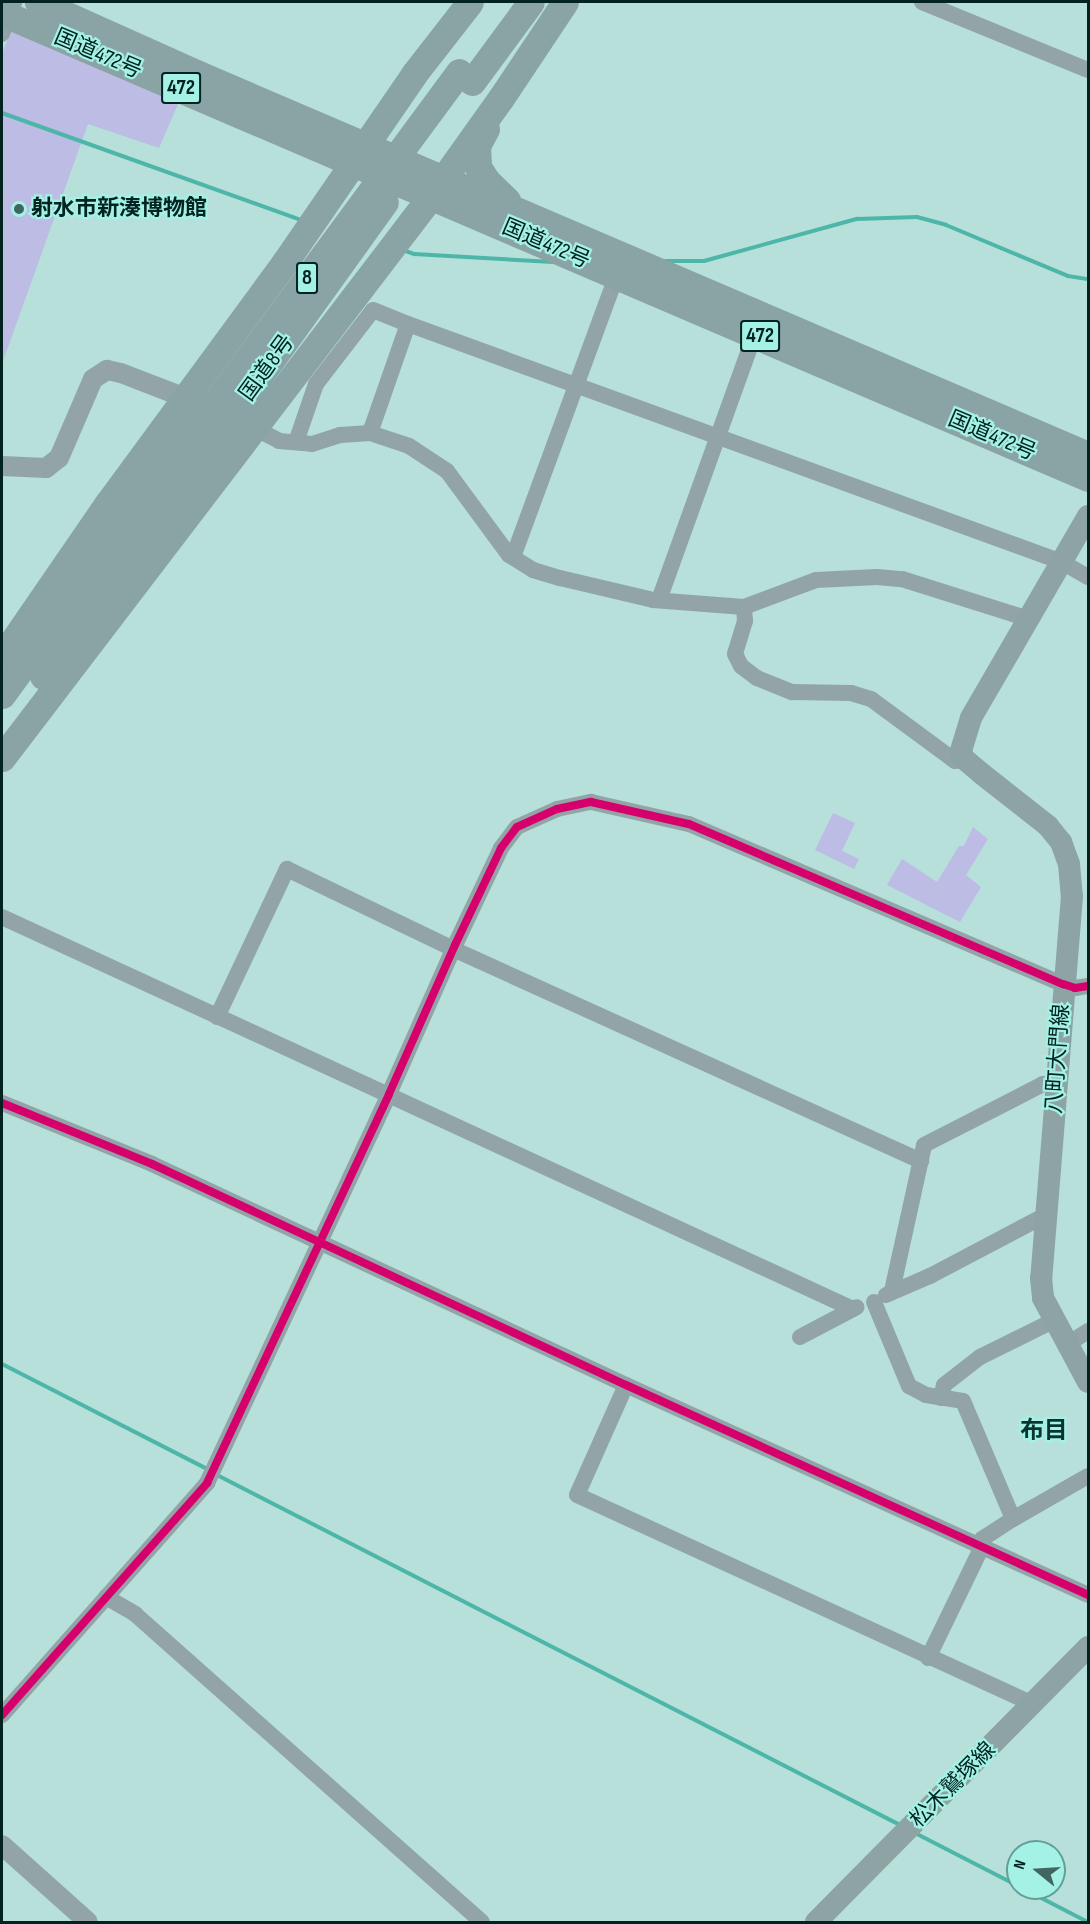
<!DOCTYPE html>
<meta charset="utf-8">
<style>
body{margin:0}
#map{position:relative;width:1090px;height:1924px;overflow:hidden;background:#b6e0d9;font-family:"Sofia Sans Condensed","Noto Sans JP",sans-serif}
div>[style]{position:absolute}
.green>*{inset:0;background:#bcbce5}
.stream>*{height:4px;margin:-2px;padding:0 2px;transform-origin:2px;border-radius:2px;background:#4db6a9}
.minor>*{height:16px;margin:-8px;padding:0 8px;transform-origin:8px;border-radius:8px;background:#92a4a7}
.tertiary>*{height:20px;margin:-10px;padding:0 10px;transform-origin:10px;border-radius:10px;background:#92a4a7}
.secondary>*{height:22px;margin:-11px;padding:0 11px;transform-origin:11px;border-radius:11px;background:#8da3a4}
.trunk>*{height:27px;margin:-13.5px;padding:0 13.5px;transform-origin:13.5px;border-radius:13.5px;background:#8aa3a4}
.trunk-bridge>*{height:27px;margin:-13.5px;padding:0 13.5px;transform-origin:13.5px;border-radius:13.5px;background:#8aa3a4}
.cycleway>*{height:8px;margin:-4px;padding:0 4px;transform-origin:4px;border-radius:4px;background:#d6006c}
.dots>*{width:16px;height:16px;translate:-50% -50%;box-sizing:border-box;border:3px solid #a4f2e5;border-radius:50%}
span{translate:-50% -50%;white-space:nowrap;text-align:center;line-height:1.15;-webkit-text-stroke:4.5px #a4f2e5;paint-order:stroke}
.shield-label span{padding:2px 4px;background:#a4f2e5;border:2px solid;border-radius:4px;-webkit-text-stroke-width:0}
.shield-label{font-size:21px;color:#02231f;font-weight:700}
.street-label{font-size:22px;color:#02231f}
.poi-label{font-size:22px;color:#02231f;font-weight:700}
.left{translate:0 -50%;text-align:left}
.neighbourhood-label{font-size:24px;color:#09342f;font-weight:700}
.frame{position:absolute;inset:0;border:3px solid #02231f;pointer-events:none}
.north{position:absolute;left:1006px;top:1840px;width:60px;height:60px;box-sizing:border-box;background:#a4f2e5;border:2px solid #639f96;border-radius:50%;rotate:288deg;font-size:16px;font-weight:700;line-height:24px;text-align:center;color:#02231f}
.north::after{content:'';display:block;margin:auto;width:21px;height:27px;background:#416560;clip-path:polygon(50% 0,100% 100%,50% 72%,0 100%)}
</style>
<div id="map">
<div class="green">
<div style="clip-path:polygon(14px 25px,182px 95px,159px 148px,88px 124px,2px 364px,2px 53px)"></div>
<div style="clip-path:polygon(833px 813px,855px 823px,842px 851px,859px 859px,854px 869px,815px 850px)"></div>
<div style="clip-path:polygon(973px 827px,988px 839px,966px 875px,981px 887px,960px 922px,887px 885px,902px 859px,937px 882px,959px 846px,964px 846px)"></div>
</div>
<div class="stream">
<div style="left:2px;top:113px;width:318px;rotate:19.7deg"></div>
<div style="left:403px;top:250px;width:12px;rotate:20deg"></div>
<div style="left:414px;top:254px;width:139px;rotate:3.3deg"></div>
<div style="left:666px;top:261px;width:38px"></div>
<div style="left:704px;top:261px;width:159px;rotate:-15.4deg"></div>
<div style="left:857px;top:219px;width:60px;rotate:-1.9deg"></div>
<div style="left:917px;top:217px;width:30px;rotate:15deg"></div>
<div style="left:946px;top:225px;width:132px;rotate:22.7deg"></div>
<div style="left:1068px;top:276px;width:20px;rotate:9deg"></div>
<div style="left:2px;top:1364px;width:233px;rotate:27.1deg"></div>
<div style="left:215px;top:1474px;width:770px;rotate:27.13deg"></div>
<div style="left:915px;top:1833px;width:116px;rotate:27.2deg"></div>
<div style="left:1022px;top:1888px;width:74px;rotate:27.3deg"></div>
</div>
<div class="minor">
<div style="left:922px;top:2px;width:179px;rotate:22.3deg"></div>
<div style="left:2px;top:34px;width:34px;rotate:-69deg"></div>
<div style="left:254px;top:428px;width:28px;rotate:27deg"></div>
<div style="left:279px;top:441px;width:33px;rotate:5deg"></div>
<div style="left:312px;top:444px;width:29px;rotate:-18deg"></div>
<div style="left:340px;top:435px;width:30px;rotate:-4deg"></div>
<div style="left:370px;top:433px;width:41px;rotate:18.4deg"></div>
<div style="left:409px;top:446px;width:45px;rotate:33.3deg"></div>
<div style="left:447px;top:471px;width:104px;rotate:53.6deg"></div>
<div style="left:509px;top:555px;width:28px;rotate:32deg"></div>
<div style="left:533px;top:570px;width:28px;rotate:17deg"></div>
<div style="left:560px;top:578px;width:96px;rotate:13.3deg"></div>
<div style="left:653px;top:600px;width:91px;rotate:4.4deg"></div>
<div style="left:744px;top:607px;width:77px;rotate:-20.6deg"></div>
<div style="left:816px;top:580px;width:61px;rotate:-2.8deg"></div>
<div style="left:877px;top:577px;width:25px;rotate:5deg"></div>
<div style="left:902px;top:579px;width:133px;rotate:17.5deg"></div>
<div style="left:370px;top:433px;width:115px;rotate:-70.8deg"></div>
<div style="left:408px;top:324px;width:696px;rotate:20deg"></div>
<div style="left:1062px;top:562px;width:30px;rotate:30deg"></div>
<div style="left:296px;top:442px;width:61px;rotate:-71deg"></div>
<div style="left:316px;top:384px;width:93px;rotate:-52.4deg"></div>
<div style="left:373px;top:310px;width:38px;rotate:22deg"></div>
<div style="left:513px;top:557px;width:302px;rotate:-69.8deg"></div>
<div style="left:659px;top:600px;width:284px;rotate:-70.2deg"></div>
<div style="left:744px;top:607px;width:14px;rotate:86deg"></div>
<div style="left:745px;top:621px;width:34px;rotate:107deg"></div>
<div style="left:735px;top:654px;width:13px;rotate:63deg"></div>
<div style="left:741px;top:666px;width:20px;rotate:37deg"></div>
<div style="left:757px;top:678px;width:38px;rotate:22deg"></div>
<div style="left:792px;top:692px;width:59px;rotate:1deg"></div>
<div style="left:851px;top:693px;width:21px;rotate:17deg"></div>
<div style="left:871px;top:699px;width:104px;rotate:36.4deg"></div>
<div style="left:955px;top:761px;width:9px;rotate:-21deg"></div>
<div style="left:2px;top:917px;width:935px;rotate:24.73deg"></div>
<div style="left:217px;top:1017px;width:164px;rotate:-64.7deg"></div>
<div style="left:287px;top:869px;width:184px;rotate:25.7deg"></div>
<div style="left:453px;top:949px;width:514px;rotate:24.37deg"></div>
<div style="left:2px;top:1103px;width:162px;rotate:22.1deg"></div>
<div style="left:152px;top:1164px;width:523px;rotate:25deg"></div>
<div style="left:626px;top:1385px;width:507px;rotate:24.44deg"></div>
<div style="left:892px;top:1291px;width:149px;rotate:-77.6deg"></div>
<div style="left:924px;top:1145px;width:134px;rotate:-27.1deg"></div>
<div style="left:1043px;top:1084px;width:15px;rotate:-4deg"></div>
<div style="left:886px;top:1295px;width:48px;rotate:-23.4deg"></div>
<div style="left:930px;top:1276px;width:129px;rotate:-27.8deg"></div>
<div style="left:874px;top:1302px;width:91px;rotate:67.4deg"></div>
<div style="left:909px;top:1386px;width:19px;rotate:28deg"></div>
<div style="left:926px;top:1395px;width:37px;rotate:9deg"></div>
<div style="left:963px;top:1401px;width:128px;rotate:67deg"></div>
<div style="left:1013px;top:1519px;width:86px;rotate:-29.8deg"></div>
<div style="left:800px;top:1337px;width:64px;rotate:-27.8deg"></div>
<div style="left:1068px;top:1344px;width:24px;rotate:-33deg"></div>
<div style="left:626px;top:1385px;width:120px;rotate:114deg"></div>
<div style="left:577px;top:1495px;width:502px;rotate:24.62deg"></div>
<div style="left:941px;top:1398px;width:13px;rotate:-77deg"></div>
<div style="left:944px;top:1385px;width:46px;rotate:-37.9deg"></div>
<div style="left:980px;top:1357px;width:84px;rotate:-26.3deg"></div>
<div style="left:979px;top:1545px;width:7px;rotate:-63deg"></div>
<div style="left:982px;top:1539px;width:37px;rotate:-33deg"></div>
<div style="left:106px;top:1597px;width:34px;rotate:30deg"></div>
<div style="left:135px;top:1614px;width:464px;rotate:41.6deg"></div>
<div style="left:928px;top:1658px;width:123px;rotate:-64.1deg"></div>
<div style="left:2px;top:1715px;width:310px;rotate:-48.5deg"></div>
<div style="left:207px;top:1483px;width:429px;rotate:-64.9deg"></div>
<div style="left:389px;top:1094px;width:163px;rotate:-66.1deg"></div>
<div style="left:455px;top:945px;width:107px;rotate:-64.6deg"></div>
<div style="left:501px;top:848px;width:26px;rotate:-53deg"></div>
<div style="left:517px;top:827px;width:44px;rotate:-24.2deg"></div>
<div style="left:557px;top:809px;width:35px;rotate:-12deg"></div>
<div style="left:591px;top:802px;width:100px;rotate:12.7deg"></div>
<div style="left:689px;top:824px;width:407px;rotate:23.2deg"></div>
<div style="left:1063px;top:984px;width:13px;rotate:18deg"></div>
<div style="left:1075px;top:988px;width:13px;rotate:-9deg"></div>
</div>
<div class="tertiary">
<div style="left:2px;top:466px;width:44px;rotate:2.6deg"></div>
<div style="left:46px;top:468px;width:16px;rotate:-38deg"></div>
<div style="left:59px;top:458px;width:86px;rotate:-66.7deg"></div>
<div style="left:93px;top:379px;width:17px;rotate:-33deg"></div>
<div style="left:107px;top:370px;width:14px;rotate:12deg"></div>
<div style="left:121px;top:373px;width:80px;rotate:21.1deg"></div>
<div style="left:2px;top:1845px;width:115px;rotate:41.8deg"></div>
</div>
<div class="secondary">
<div style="left:1088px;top:516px;width:233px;rotate:120.1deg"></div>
<div style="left:971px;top:718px;width:34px;rotate:107deg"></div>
<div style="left:961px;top:751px;width:7px;rotate:74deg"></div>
<div style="left:963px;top:758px;width:25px;rotate:40deg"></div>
<div style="left:982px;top:774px;width:84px;rotate:38.2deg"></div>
<div style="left:1048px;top:826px;width:21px;rotate:51deg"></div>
<div style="left:1061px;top:842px;width:23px;rotate:70deg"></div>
<div style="left:1069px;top:864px;width:32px;rotate:85deg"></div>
<div style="left:1072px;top:896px;width:383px;rotate:94.6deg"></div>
<div style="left:1041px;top:1278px;width:20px;rotate:84deg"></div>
<div style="left:1043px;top:1298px;width:95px;rotate:61.8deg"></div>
<div style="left:816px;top:1922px;width:387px;rotate:-45.3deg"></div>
</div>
<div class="trunk">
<div style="left:38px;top:2px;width:173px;rotate:24.2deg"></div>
<div style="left:196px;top:73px;width:970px;rotate:23.18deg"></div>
<div style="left:2px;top:13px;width:1181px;rotate:23.18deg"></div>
<div style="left:472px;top:82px;width:99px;rotate:-53.6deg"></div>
<div style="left:486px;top:129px;width:19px;rotate:118deg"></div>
<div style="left:477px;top:146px;width:21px;rotate:87deg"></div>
<div style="left:478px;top:167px;width:17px;rotate:57deg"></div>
<div style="left:487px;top:181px;width:28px;rotate:44deg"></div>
<div style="left:2px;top:657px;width:187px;rotate:-55.5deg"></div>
<div style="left:108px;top:503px;width:299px;rotate:-53.7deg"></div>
<div style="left:285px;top:262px;width:228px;rotate:-55.5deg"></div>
<div style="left:414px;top:74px;width:91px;rotate:-52.1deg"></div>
<div style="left:43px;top:676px;width:221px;rotate:-54deg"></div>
<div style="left:2px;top:695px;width:261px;rotate:-54.1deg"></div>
<div style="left:2px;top:758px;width:707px;rotate:-52.64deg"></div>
<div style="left:431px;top:196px;width:120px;rotate:-54.5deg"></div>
<div style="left:501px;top:98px;width:115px;rotate:-56.3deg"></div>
</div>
<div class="trunk-bridge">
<div style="left:155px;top:484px;width:512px;rotate:-53.58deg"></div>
<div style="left:173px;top:497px;width:363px;rotate:-54.3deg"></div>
</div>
<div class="cycleway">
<div style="left:2px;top:1103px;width:162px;rotate:22.1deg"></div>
<div style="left:152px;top:1164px;width:523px;rotate:25deg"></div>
<div style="left:626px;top:1385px;width:507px;rotate:24.44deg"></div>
<div style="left:2px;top:1715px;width:310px;rotate:-48.5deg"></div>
<div style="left:207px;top:1483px;width:429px;rotate:-64.9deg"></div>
<div style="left:389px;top:1094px;width:163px;rotate:-66.1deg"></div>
<div style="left:455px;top:945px;width:107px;rotate:-64.6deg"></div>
<div style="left:501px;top:848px;width:26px;rotate:-53deg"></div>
<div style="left:517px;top:827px;width:44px;rotate:-24.2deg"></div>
<div style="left:557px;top:809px;width:35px;rotate:-12deg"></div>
<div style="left:591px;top:802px;width:100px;rotate:12.7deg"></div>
<div style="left:689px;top:824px;width:407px;rotate:23.2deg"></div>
<div style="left:1063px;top:984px;width:13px;rotate:18deg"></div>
<div style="left:1075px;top:988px;width:13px;rotate:-9deg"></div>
</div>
<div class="dots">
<div style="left:19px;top:209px;background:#416560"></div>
</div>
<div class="shield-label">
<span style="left:181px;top:88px">472</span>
<span style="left:307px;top:278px">8</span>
<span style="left:760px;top:336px">472</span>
</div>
<div class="street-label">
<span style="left:98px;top:54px;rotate:23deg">国道472号</span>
<span style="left:546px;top:244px;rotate:23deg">国道472号</span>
<span style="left:267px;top:368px;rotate:-54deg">国道8号</span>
<span style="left:992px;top:436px;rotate:23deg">国道472号</span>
<span style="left:1058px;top:1059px;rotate:-86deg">八町大門線</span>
<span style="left:953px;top:1785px;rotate:-45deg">松木鷲塚線</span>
</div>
<div class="poi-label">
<span class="left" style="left:31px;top:209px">射水市新湊博物館</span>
</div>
<div class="neighbourhood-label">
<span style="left:1044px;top:1431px">布目</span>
</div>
<div class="frame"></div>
<div class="north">N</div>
</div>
